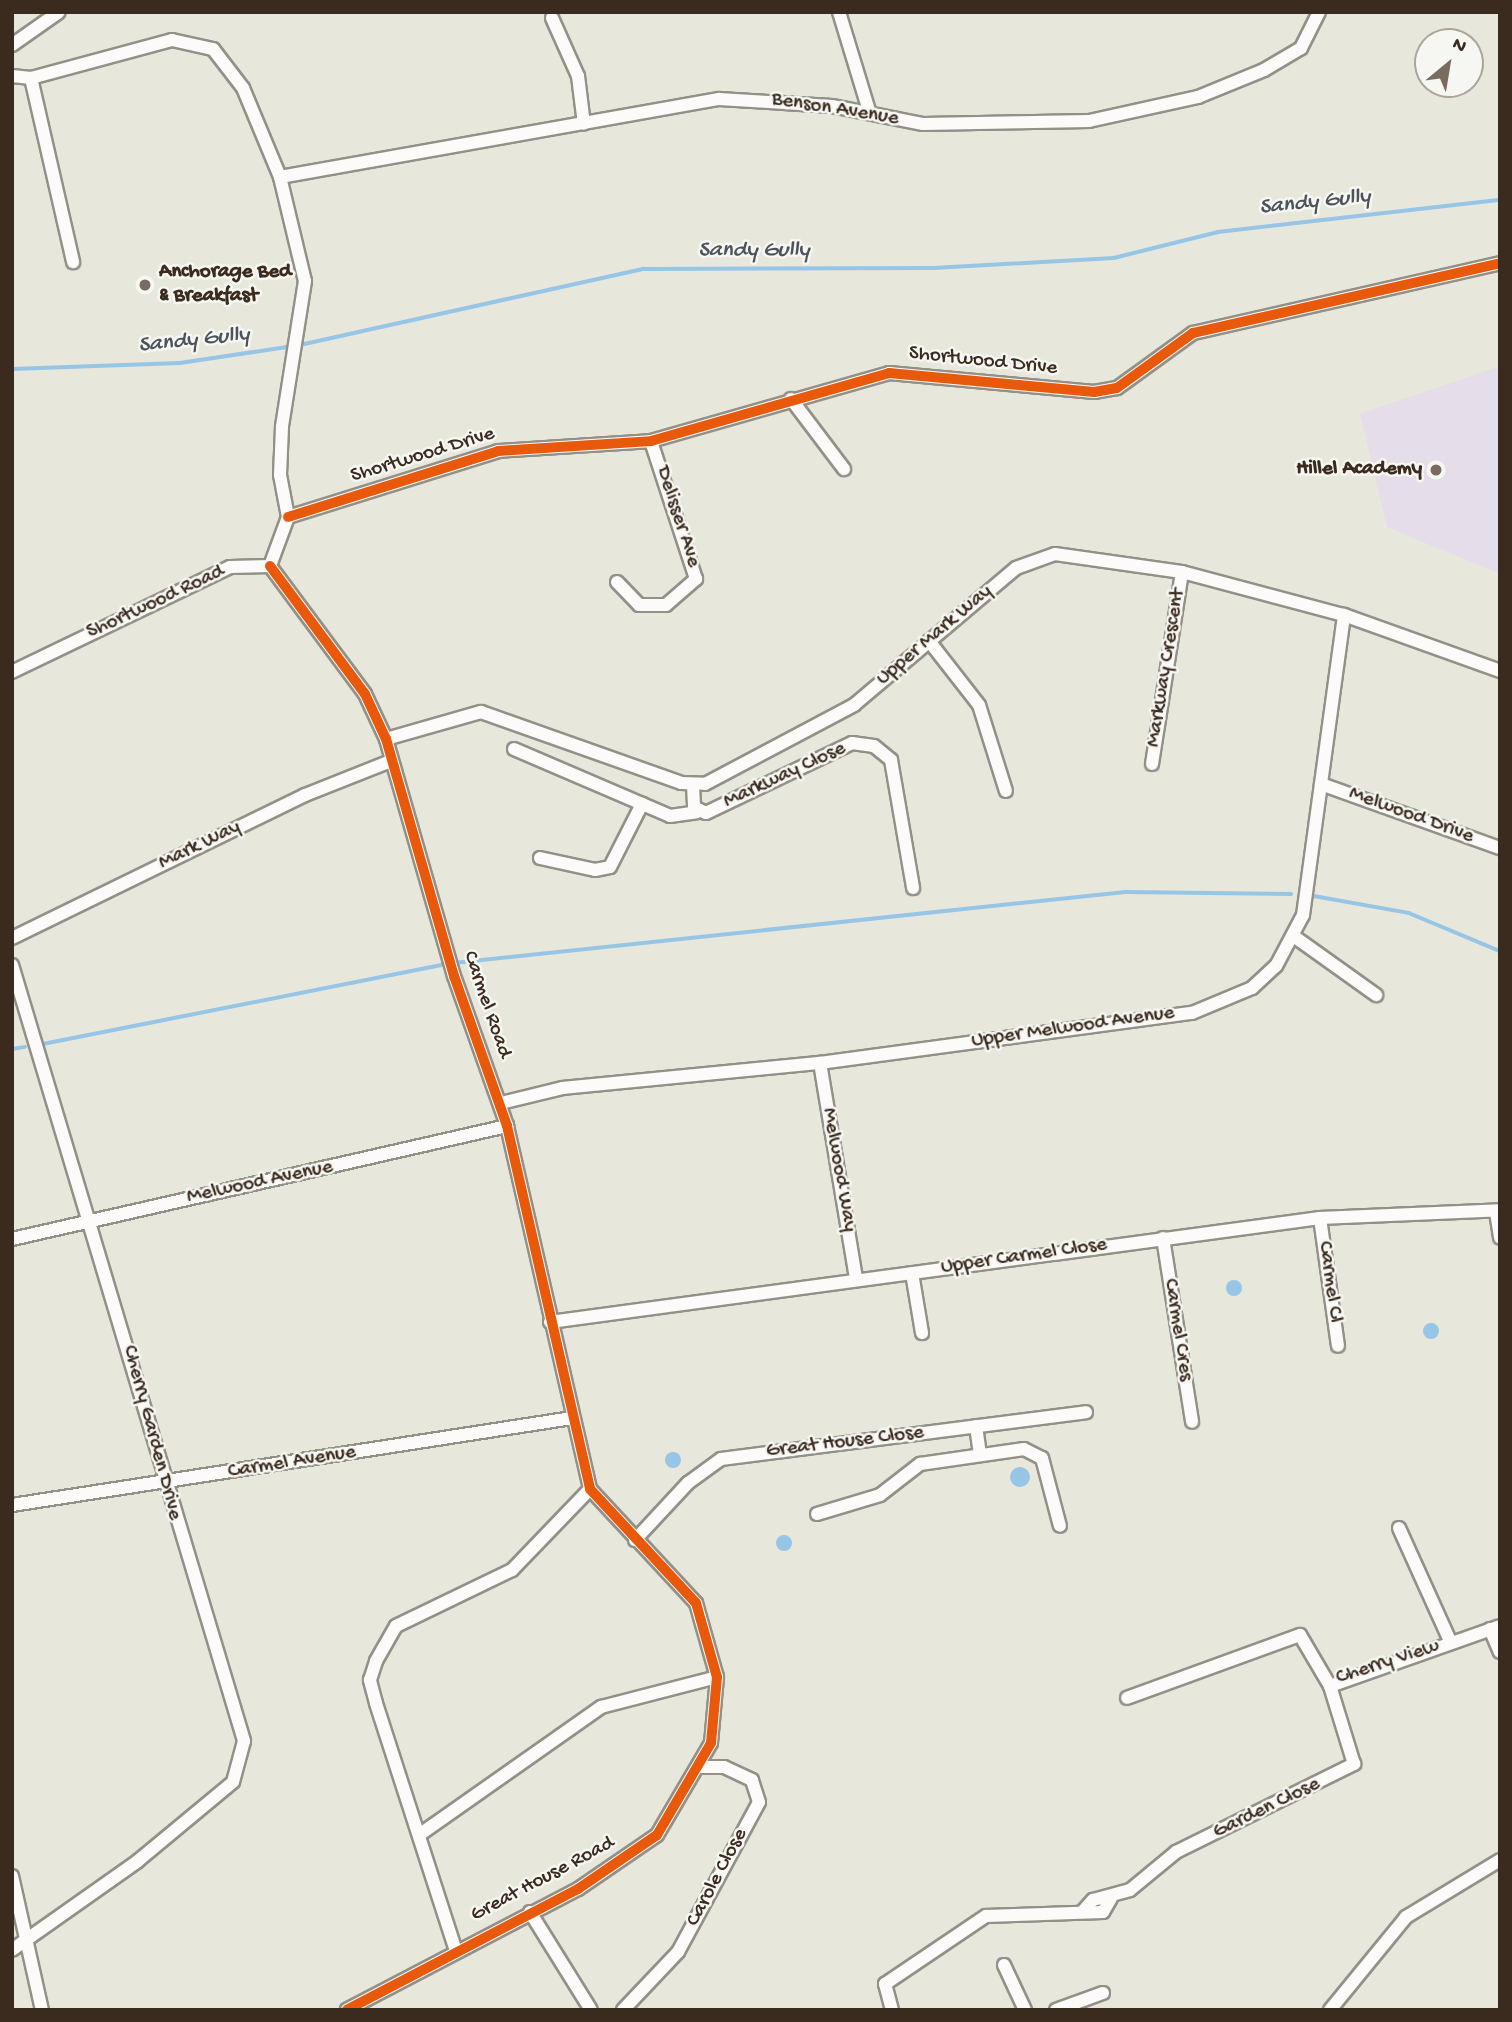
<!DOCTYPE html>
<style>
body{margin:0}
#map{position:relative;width:1512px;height:2022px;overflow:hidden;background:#e8e7dc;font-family:"Gochi Hand",sans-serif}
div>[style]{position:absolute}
.built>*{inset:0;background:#e5dde9}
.water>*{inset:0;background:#97c5e5}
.round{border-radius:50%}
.stream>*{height:3.5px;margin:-1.75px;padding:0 1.75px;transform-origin:1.75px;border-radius:1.75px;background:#97c5e5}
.roads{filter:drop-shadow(2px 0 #939088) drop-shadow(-2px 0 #939088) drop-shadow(0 2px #939088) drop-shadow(0 -2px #939088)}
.street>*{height:12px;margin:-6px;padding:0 6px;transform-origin:6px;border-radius:6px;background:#fcfbfa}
.cycleway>*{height:10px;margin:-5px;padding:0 5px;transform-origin:5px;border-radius:5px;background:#e8590c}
.dots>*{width:19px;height:19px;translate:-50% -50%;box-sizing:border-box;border:4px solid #f6f6f2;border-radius:50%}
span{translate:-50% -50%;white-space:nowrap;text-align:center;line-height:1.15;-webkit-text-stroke:5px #f6f6f2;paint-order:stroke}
.street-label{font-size:21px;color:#3b2a1e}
.poi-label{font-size:21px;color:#3b2a1e;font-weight:700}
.left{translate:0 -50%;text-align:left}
.right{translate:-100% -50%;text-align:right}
.water-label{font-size:23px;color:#4c545b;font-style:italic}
.frame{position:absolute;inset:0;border:14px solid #3b2a1e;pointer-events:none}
.north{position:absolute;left:1414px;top:28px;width:70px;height:70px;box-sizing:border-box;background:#f6f6f2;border:2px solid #aba49d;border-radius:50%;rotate:30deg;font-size:19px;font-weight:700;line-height:28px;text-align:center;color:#3b2a1e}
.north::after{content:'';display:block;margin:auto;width:24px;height:32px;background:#786c60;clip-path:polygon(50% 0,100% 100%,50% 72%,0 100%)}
</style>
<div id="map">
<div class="built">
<div style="clip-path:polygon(1500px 366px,1500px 574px,1387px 527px,1360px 414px)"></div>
</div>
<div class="water">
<div class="round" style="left:1226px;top:1280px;width:16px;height:16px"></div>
<div class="round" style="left:1423px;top:1323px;width:16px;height:16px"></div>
<div class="round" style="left:665px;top:1452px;width:16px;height:16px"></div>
<div class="round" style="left:1010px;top:1467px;width:20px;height:20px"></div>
<div class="round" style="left:776px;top:1535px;width:16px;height:16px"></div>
</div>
<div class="stream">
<div style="left:12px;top:369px;width:168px;rotate:-2deg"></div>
<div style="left:180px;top:363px;width:121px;rotate:-8.5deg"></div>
<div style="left:300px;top:345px;width:352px;rotate:-12.5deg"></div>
<div style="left:644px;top:269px;width:290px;rotate:-0.2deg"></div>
<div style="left:934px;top:268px;width:180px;rotate:-3.2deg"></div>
<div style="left:1114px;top:258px;width:107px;rotate:-14deg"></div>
<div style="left:1218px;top:232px;width:284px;rotate:-6.5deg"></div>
<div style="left:1314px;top:896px;width:97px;rotate:10.1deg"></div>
<div style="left:1409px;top:913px;width:99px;rotate:22.7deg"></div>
<div style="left:454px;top:963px;width:675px;rotate:-6.04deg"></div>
<div style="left:1125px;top:892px;width:166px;rotate:0.7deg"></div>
<div style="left:43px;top:1044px;width:411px;rotate:-11.2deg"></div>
<div style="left:12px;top:1049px;width:13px;rotate:-9deg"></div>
</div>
<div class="roads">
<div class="street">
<div style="left:839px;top:12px;width:103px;rotate:73.1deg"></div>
<div style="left:552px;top:18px;width:64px;rotate:65.9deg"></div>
<div style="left:578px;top:76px;width:48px;rotate:82.9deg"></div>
<div style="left:12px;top:45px;width:57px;rotate:-35.1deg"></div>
<div style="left:12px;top:76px;width:19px;rotate:6deg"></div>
<div style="left:31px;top:78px;width:146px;rotate:-15.1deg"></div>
<div style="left:172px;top:40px;width:42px;rotate:12.4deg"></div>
<div style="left:213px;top:49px;width:49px;rotate:52.4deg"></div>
<div style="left:243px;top:88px;width:96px;rotate:67.4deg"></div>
<div style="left:280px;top:177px;width:107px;rotate:76.5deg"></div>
<div style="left:305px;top:281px;width:148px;rotate:99deg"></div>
<div style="left:282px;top:427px;width:48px;rotate:92.4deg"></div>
<div style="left:280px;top:475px;width:43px;rotate:79.2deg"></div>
<div style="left:288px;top:517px;width:52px;rotate:110.2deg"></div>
<div style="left:270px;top:566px;width:40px;rotate:178.6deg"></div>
<div style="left:230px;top:567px;width:242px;rotate:154.3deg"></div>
<div style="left:31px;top:78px;width:189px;rotate:77.1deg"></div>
<div style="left:280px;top:177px;width:446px;rotate:-10.1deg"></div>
<div style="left:719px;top:99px;width:113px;rotate:3.5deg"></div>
<div style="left:832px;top:106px;width:93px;rotate:11.2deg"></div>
<div style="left:923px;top:124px;width:166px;rotate:-1deg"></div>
<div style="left:1089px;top:121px;width:112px;rotate:-12.4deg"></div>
<div style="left:1198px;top:97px;width:71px;rotate:-22.2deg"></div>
<div style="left:1264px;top:70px;width:43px;rotate:-30.7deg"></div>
<div style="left:1301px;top:48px;width:40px;rotate:-63.4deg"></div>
<div style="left:791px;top:399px;width:88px;rotate:52.9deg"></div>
<div style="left:288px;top:517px;width:220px;rotate:-17.4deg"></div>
<div style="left:498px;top:451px;width:153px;rotate:-3.7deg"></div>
<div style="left:651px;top:441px;width:248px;rotate:-15.9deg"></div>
<div style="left:889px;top:373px;width:206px;rotate:5.3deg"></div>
<div style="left:1094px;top:392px;width:23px;rotate:-10deg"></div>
<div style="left:1117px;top:388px;width:94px;rotate:-35.9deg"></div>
<div style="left:1193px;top:333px;width:315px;rotate:-12.8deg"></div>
<div style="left:270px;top:566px;width:159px;rotate:53.4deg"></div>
<div style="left:365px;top:694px;width:50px;rotate:65deg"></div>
<div style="left:386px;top:739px;width:247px;rotate:74deg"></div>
<div style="left:454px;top:976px;width:159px;rotate:70.5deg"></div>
<div style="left:507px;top:1126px;width:372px;rotate:77.1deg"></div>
<div style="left:590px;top:1489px;width:156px;rotate:47.1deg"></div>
<div style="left:696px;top:1603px;width:77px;rotate:74.2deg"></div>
<div style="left:717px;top:1677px;width:66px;rotate:95.2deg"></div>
<div style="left:711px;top:1743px;width:107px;rotate:120.4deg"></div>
<div style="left:657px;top:1835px;width:96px;rotate:145.6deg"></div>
<div style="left:578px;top:1889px;width:261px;rotate:152.4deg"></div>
<div style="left:617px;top:582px;width:32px;rotate:46deg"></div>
<div style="left:639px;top:605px;width:27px"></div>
<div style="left:666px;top:605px;width:40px;rotate:-41deg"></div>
<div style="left:696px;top:579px;width:145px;rotate:-108.1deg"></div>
<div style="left:929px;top:641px;width:81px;rotate:52deg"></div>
<div style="left:979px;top:705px;width:90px;rotate:72.6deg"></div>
<div style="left:386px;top:739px;width:99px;rotate:-15.9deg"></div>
<div style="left:481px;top:712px;width:212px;rotate:19.5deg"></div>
<div style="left:681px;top:783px;width:24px;rotate:2deg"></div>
<div style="left:705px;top:784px;width:169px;rotate:-27.9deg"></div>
<div style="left:854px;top:705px;width:212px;rotate:-40.2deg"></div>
<div style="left:1016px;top:568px;width:41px;rotate:-19.7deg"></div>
<div style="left:1055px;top:554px;width:128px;rotate:8.1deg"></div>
<div style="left:1182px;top:572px;width:168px;rotate:14.9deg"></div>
<div style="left:1344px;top:615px;width:166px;rotate:19.7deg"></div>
<div style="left:514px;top:749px;width:170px;rotate:23.2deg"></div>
<div style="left:670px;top:816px;width:27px;rotate:-8deg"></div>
<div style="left:1152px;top:764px;width:194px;rotate:-81.1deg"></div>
<div style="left:1321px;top:784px;width:190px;rotate:19.7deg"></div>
<div style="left:693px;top:786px;width:21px;rotate:87deg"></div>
<div style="left:694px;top:807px;width:13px;rotate:27deg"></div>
<div style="left:706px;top:813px;width:162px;rotate:-25.6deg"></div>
<div style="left:852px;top:743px;width:22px;rotate:8deg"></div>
<div style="left:874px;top:746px;width:22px;rotate:39deg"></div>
<div style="left:891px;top:760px;width:130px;rotate:80.2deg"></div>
<div style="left:540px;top:858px;width:56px;rotate:12.3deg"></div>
<div style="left:595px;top:870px;width:15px;rotate:-11deg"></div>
<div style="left:610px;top:867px;width:71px;rotate:-63.1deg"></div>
<div style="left:1295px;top:937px;width:100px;rotate:35.6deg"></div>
<div style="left:12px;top:938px;width:326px;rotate:-26deg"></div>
<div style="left:305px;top:795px;width:92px;rotate:-21.6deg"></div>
<div style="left:12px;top:965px;width:810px;rotate:73.35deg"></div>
<div style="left:244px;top:1741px;width:42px;rotate:105deg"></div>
<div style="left:233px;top:1782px;width:124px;rotate:140.3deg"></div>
<div style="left:138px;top:1861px;width:154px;rotate:144.8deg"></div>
<div style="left:820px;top:1063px;width:217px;rotate:80.5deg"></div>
<div style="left:501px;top:1103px;width:64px;rotate:-13.6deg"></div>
<div style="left:563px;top:1088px;width:258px;rotate:-5.6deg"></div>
<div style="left:820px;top:1063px;width:375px;rotate:-7.7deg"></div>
<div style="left:1192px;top:1013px;width:65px;rotate:-22.6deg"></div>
<div style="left:1252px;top:988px;width:33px;rotate:-43deg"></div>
<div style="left:1276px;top:966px;width:58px;rotate:-62.1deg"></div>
<div style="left:1303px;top:915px;width:303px;rotate:-82.2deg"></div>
<div style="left:1496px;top:1212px;width:26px;rotate:81deg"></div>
<div style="left:1320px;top:1218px;width:129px;rotate:82deg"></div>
<div style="left:1163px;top:1238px;width:186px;rotate:81deg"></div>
<div style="left:12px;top:1239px;width:508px;rotate:-12.86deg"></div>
<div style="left:912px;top:1273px;width:61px;rotate:80.5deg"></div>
<div style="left:550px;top:1322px;width:777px;rotate:-7.69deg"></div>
<div style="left:1320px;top:1218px;width:180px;rotate:-2.5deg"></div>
<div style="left:976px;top:1426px;width:28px;rotate:82deg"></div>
<div style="left:12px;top:1505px;width:567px;rotate:-8.83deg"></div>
<div style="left:817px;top:1514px;width:66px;rotate:-16.8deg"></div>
<div style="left:880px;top:1495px;width:51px;rotate:-37.8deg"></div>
<div style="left:920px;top:1464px;width:105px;rotate:-8.2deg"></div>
<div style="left:1024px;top:1449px;width:20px;rotate:27deg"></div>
<div style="left:1042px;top:1458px;width:70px;rotate:75.2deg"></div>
<div style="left:1399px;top:1528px;width:126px;rotate:65.7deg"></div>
<div style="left:635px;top:1540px;width:78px;rotate:-47.1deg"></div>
<div style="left:688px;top:1483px;width:41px;rotate:-36deg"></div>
<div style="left:721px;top:1459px;width:368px;rotate:-7.3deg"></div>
<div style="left:1490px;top:1629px;width:25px;rotate:67deg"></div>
<div style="left:1330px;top:1686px;width:180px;rotate:-19.4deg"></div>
<div style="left:419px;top:1835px;width:223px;rotate:-35.1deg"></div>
<div style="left:601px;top:1707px;width:120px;rotate:-14.5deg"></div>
<div style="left:12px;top:1876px;width:137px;rotate:77.4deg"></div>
<div style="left:1083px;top:1911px;width:15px;rotate:-48deg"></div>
<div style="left:1093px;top:1900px;width:38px;rotate:-15deg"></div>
<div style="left:1130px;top:1890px;width:60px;rotate:-39.6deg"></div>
<div style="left:1176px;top:1852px;width:199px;rotate:-26.3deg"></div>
<div style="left:1354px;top:1764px;width:82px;rotate:-107.1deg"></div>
<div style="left:1330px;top:1686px;width:59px;rotate:-120.5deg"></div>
<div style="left:1300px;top:1635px;width:184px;rotate:160deg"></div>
<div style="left:530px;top:1912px;width:115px;rotate:58.1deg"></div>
<div style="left:455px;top:1948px;width:257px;rotate:-107.9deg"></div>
<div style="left:376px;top:1703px;width:24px;rotate:-105deg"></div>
<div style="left:370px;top:1680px;width:20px;rotate:-72deg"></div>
<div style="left:376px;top:1661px;width:40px;rotate:-60.3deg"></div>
<div style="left:396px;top:1626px;width:129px;rotate:-25.8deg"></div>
<div style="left:512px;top:1570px;width:112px;rotate:-46.1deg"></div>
<div style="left:1004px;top:1965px;width:50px;rotate:65deg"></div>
<div style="left:623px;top:2010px;width:80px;rotate:-46.5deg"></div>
<div style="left:678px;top:1952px;width:170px;rotate:-61.6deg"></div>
<div style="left:759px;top:1802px;width:23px;rotate:-108deg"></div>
<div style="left:752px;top:1780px;width:31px;rotate:-155deg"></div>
<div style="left:724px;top:1767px;width:24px;rotate:180deg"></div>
<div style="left:892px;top:2010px;width:27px;rotate:-105deg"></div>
<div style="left:885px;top:1984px;width:122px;rotate:-34deg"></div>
<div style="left:986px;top:1916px;width:117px;rotate:-2deg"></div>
<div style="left:1103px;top:1912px;width:16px;rotate:-60deg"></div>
<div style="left:1056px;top:2010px;width:50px;rotate:-19.9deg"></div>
<div style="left:1330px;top:2010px;width:120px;rotate:-50.7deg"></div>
<div style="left:1406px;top:1917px;width:110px;rotate:-31.2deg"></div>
</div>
</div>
<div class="cycleway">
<div style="left:288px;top:517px;width:220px;rotate:-17.4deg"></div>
<div style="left:498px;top:451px;width:153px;rotate:-3.7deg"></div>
<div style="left:651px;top:441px;width:248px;rotate:-15.9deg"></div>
<div style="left:889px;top:373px;width:206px;rotate:5.3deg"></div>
<div style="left:1094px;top:392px;width:23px;rotate:-10deg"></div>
<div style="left:1117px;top:388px;width:94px;rotate:-35.9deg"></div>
<div style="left:1193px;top:333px;width:315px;rotate:-12.8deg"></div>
<div style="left:270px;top:566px;width:159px;rotate:53.4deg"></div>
<div style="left:365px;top:694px;width:50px;rotate:65deg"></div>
<div style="left:386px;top:739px;width:247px;rotate:74deg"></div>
<div style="left:454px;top:976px;width:159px;rotate:70.5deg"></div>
<div style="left:507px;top:1126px;width:372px;rotate:77.1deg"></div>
<div style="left:590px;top:1489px;width:156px;rotate:47.1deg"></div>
<div style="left:696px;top:1603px;width:77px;rotate:74.2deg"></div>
<div style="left:717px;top:1677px;width:66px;rotate:95.2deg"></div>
<div style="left:711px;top:1743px;width:107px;rotate:120.4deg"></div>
<div style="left:657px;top:1835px;width:96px;rotate:145.6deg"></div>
<div style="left:578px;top:1889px;width:261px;rotate:152.4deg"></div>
</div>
<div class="dots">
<div style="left:145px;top:285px;background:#786c60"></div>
<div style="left:1436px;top:470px;background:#786c60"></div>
</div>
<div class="street-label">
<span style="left:835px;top:110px;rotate:9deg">Benson Avenue</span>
<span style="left:983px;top:362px;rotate:6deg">Shortwood Drive</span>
<span style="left:423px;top:456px;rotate:-17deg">Shortwood Drive</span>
<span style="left:677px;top:517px;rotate:72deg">Delisser Ave</span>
<span style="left:156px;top:603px;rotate:-25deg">Shortwood Road</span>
<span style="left:935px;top:636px;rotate:-40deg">Upper Mark Way</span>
<span style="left:1167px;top:668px;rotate:-81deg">Markway Crescent</span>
<span style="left:785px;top:776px;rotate:-25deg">Markway Close</span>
<span style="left:1411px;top:816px;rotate:20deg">Melwood Drive</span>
<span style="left:200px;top:846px;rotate:-26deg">Mark Way</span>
<span style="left:486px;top:1005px;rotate:71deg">Carmel Road</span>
<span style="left:1073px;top:1028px;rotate:-8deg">Upper Melwood Avenue</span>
<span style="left:838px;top:1170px;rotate:80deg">Melwood Way</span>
<span style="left:260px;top:1183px;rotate:-12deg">Melwood Avenue</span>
<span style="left:1024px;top:1257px;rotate:-8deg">Upper Carmel Close</span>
<span style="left:1329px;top:1282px;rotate:82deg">Carmel Cl</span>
<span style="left:1177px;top:1330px;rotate:81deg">Carmel Cres</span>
<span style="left:151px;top:1433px;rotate:75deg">Cherry Garden Drive</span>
<span style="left:845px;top:1443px;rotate:-7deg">Great House Close</span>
<span style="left:292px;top:1463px;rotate:-9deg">Carmel Avenue</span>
<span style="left:1388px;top:1663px;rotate:-18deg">Cherry View</span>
<span style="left:1267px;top:1809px;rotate:-26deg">Garden Close</span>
<span style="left:718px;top:1878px;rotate:-62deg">Carole Close</span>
<span style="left:543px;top:1880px;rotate:-28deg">Great House Road</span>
</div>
<div class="poi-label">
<span class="left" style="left:159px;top:285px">Anchorage Bed<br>&amp; Breakfast</span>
<span class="right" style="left:1422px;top:470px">Hillel Academy</span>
</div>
<div class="water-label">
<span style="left:1315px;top:203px;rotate:-6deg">Sandy Gully</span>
<span style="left:754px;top:251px">Sandy Gully</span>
<span style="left:194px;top:341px;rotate:-6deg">Sandy Gully</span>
</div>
<div class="frame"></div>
<div class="north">N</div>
</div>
